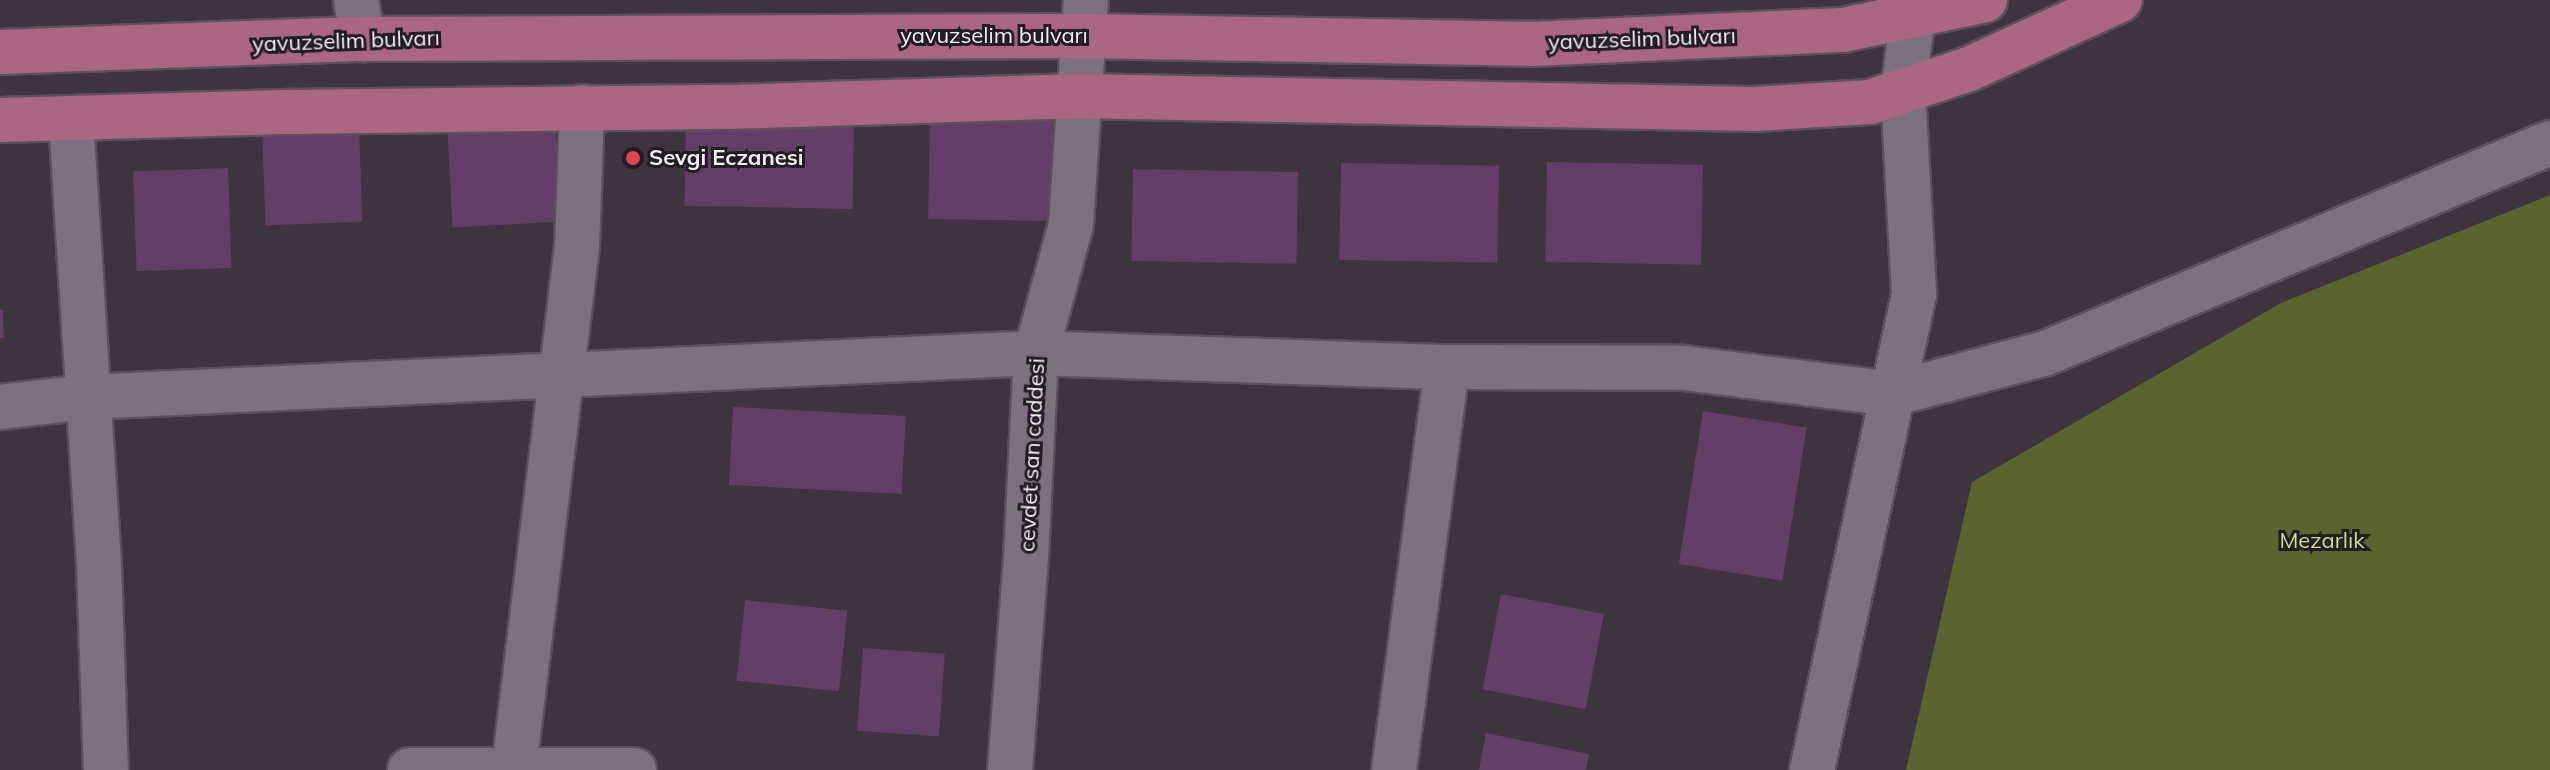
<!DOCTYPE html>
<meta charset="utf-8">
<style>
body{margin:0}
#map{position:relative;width:2550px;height:770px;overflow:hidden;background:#3e333f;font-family:Mulish,sans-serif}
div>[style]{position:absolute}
.green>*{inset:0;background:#5a652e}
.building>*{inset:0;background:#633e67;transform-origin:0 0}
.roads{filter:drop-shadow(2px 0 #5b515c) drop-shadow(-2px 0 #5b515c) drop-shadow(0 2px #5b515c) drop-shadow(0 -2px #5b515c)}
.minor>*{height:44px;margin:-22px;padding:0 22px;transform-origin:22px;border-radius:22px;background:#7e717f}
.major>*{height:44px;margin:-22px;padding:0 22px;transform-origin:22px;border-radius:22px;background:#ab6782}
.dots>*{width:22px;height:22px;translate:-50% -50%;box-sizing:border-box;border:4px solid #221d22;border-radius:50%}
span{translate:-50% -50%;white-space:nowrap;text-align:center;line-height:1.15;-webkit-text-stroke:6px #221d22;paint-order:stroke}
.street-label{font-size:22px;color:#f4edf4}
.poi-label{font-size:22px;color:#f4edf4;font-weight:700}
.left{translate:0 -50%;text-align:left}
.park-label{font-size:22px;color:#cbde89}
</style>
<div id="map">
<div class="green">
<div style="clip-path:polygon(2550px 195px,2550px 770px,1906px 770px,1972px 482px,2281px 303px)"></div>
</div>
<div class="building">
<div style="left:930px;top:110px;width:132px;height:109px;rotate:1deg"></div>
<div style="left:555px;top:118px;width:104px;height:108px;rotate:87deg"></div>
<div style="left:686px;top:120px;width:168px;height:86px;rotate:1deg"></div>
<div style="left:359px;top:125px;width:97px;height:97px;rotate:88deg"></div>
<div style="left:1547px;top:162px;width:156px;height:100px;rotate:1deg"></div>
<div style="left:1341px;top:163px;width:158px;height:97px;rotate:1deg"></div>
<div style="left:228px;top:168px;width:100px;height:95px;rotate:88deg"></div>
<div style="left:1133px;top:169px;width:165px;height:92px;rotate:1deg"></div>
<div style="clip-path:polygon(0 310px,3px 310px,4px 338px,0 338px)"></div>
<div style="left:733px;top:407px;width:173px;height:78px;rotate:3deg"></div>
<div style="left:1703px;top:411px;width:105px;height:155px;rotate:9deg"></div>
<div style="left:1501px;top:594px;width:105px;height:97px;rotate:11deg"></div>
<div style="left:745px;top:600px;width:103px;height:81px;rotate:6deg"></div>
<div style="left:863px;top:648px;width:82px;height:83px;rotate:4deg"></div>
<div style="clip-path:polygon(1486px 733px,1589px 754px,1586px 770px,1479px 770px)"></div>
</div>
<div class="roads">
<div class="minor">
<div style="left:356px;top:0;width:40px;rotate:80deg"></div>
<div style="left:71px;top:119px;width:445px;rotate:86.4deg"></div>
<div style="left:99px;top:563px;width:207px;rotate:88.1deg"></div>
<div style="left:0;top:407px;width:88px;rotate:-6.6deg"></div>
<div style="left:87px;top:397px;width:950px;rotate:-2.65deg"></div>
<div style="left:1036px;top:353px;width:411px;rotate:2deg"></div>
<div style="left:1447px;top:367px;width:237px;rotate:0.2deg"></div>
<div style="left:1684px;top:368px;width:210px;rotate:7.1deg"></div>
<div style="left:1892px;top:394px;width:159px;rotate:-14.9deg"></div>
<div style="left:2046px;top:353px;width:546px;rotate:-22.62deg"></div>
<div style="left:514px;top:768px;width:526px;rotate:-83.12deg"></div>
<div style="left:577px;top:246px;width:139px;rotate:-87.9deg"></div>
<div style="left:410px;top:770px;width:224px"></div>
<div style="left:1010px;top:770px;width:213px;rotate:-85.7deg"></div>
<div style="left:1026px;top:558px;width:205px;rotate:-87.2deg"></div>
<div style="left:1036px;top:353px;width:134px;rotate:-74.8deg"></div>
<div style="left:1071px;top:224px;width:225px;rotate:-86.2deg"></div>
<div style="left:1394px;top:770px;width:406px;rotate:-82.5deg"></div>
<div style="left:1812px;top:770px;width:487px;rotate:-77.9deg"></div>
<div style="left:1914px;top:294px;width:203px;rotate:-93.1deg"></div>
<div style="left:1903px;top:91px;width:92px;rotate:-82.5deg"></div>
</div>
<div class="major">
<div style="left:0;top:52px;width:363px;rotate:-2.1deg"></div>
<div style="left:363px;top:39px;width:721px;rotate:-0.24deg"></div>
<div style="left:1084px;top:36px;width:448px;rotate:1deg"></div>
<div style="left:1532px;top:44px;width:311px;rotate:-2.6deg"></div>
<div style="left:1843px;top:30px;width:145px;rotate:-11.9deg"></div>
<div style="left:0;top:120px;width:292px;rotate:-1.6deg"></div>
<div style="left:292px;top:112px;width:438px;rotate:-0.7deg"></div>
<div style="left:730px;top:107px;width:349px;rotate:-1.8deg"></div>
<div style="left:1079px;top:96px;width:675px;rotate:1.1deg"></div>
<div style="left:1754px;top:109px;width:116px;rotate:-3.5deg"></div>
<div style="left:1870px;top:102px;width:104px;rotate:-18.4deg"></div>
<div style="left:1969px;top:69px;width:166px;rotate:-24.6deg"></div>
</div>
</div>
<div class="dots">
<div style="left:633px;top:158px;background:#e0444e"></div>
</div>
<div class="street-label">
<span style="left:994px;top:36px">yavuzselim bulvarı</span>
<span style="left:1642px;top:39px;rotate:-2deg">yavuzselim bulvarı</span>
<span style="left:346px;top:41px;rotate:-2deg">yavuzselim bulvarı</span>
<span style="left:1032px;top:455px;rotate:-87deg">cevdet san caddesi</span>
</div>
<div class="poi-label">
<span class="left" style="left:649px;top:158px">Sevgi Eczanesi</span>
</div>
<div class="park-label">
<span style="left:2322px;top:541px">Mezarlık</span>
</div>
</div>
